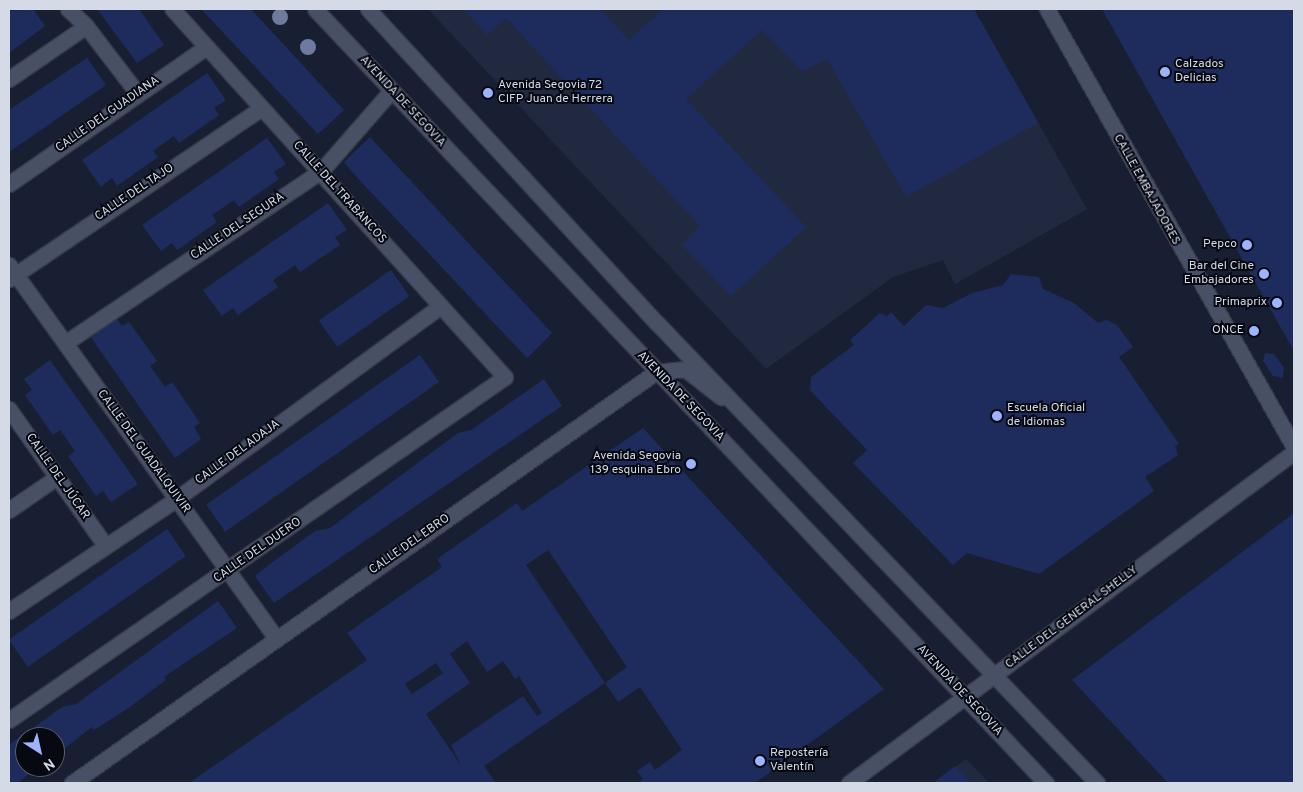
<!DOCTYPE html>
<meta charset="utf-8">
<style>
body{margin:0}
#map{position:relative;width:1303px;height:792px;overflow:hidden;background:#191f32;font-family:Overpass,sans-serif}
div>[style]{position:absolute}
.built>*{inset:0;background:#212941}
.building>*{inset:0;background:#1e2b5d;transform-origin:0 0}
.roads{filter:drop-shadow(1px 0 #373a4a) drop-shadow(-1px 0 #373a4a) drop-shadow(0 1px #373a4a) drop-shadow(0 -1px #373a4a)}
.street>*{height:15px;margin:-7.5px;padding:0 7.5px;transform-origin:7.5px;border-radius:7.5px;background:#485065}
.secondary>*{height:15px;margin:-7.5px;padding:0 7.5px;transform-origin:7.5px;border-radius:7.5px;background:#485065}
.trees>*{width:16px;height:16px;margin:-8px;border-radius:50%;background:#6e7a9e}
.dots>*{width:14px;height:14px;translate:-50% -50%;box-sizing:border-box;border:2px solid #070912;border-radius:50%}
span{translate:-50% -50%;white-space:nowrap;text-align:center;line-height:1.15;-webkit-text-stroke:4px #070912;paint-order:stroke}
.poi-label{font-size:12px;color:#d5dae7}
.left{translate:0 -50%;text-align:left}
.right{translate:-100% -50%;text-align:right}
.street-label{font-size:12px;color:#d5dae7}
.frame{position:absolute;inset:0;border:10px solid #d5dae7;pointer-events:none}
.north{position:absolute;left:15px;top:727px;width:50px;height:50px;box-sizing:border-box;background:#070912;border:1px solid #595d67;border-radius:50%;rotate:145deg;font-size:14px;font-weight:700;line-height:20px;text-align:center;color:#d5dae7}
.north::after{content:'';display:block;margin:auto;width:18px;height:22px;background:#9cb4fd;clip-path:polygon(50% 0,100% 100%,50% 72%,0 100%)}
</style>
<div id="map">
<div class="built">
<div style="clip-path:polygon(428px 9px,974px 9px,1087px 209px,955px 284px,943px 260px,893px 277px,766px 369px)"></div>
<div style="clip-path:polygon(966px 759px,989px 783px,933px 783px)"></div>
</div>
<div class="building">
<div style="clip-path:polygon(33px 9px,45px 26px,9px 53px,9px 11px)"></div>
<div style="clip-path:polygon(97px 9px,139px 9px,164px 45px,137px 63px)"></div>
<div style="clip-path:polygon(201px 9px,251px 9px,344px 110px,318px 134px)"></div>
<div style="clip-path:polygon(463px 9px,600px 9px,629px 40px,663px 9px,974px 9px,1038px 123px,906px 197px,827px 59px,802px 71px,762px 30px,686px 99px,806px 227px,731px 296px,682px 245px,700px 226px,506px 18px,487px 35px)"></div>
<div style="clip-path:polygon(1102px 9px,1294px 9px,1294px 351px,1241px 257px)"></div>
<div style="clip-path:polygon(87px 58px,106px 85px,9px 152px,9px 110px)"></div>
<div style="clip-path:polygon(207px 73px,226px 100px,214px 108px,219px 115px,179px 143px,174px 136px,153px 151px,158px 157px,117px 186px,112px 178px,101px 187px,82px 160px)"></div>
<div style="clip-path:polygon(370px 137px,552px 333px,527px 358px,351px 171px,344px 162px)"></div>
<div style="clip-path:polygon(267px 138px,286px 164px,274px 172px,279px 179px,239px 207px,234px 200px,212px 215px,217px 222px,177px 250px,172px 243px,161px 251px,142px 225px)"></div>
<div style="clip-path:polygon(328px 203px,347px 230px,335px 237px,340px 245px,300px 272px,295px 265px,273px 280px,278px 287px,238px 315px,233px 308px,222px 316px,203px 290px)"></div>
<div style="left:391px;top:270px;width:32px;height:88px;rotate:55deg"></div>
<div style="clip-path:polygon(1011px 274px,1039px 277px,1043px 289px,1074px 303px,1098px 323px,1107px 320px,1117px 325px,1133px 347px,1119px 357px,1179px 444px,1175px 446px,1178px 455px,1145px 477px,1154px 491px,1039px 574px,967px 553px,953px 565px,853px 463px,867px 450px,810px 390px,811px 377px,854px 345px,850px 340px,880px 313px,887px 316px,891px 312px,904px 326px,926px 305px,943px 308px,972px 293px,1003px 285px)"></div>
<div style="clip-path:polygon(114px 315px,122px 326px,129px 322px,157px 361px,150px 366px,165px 387px,172px 382px,200px 423px,194px 427px,201px 439px,175px 458px,88px 333px)"></div>
<div style="clip-path:polygon(1265px 353px,1274px 354px,1284px 368px,1283px 378px,1273px 376px,1263px 361px)"></div>
<div style="left:420px;top:355px;width:33px;height:261px;rotate:55deg"></div>
<div style="clip-path:polygon(50px 360px,138px 484px,111px 502px,103px 491px,96px 496px,68px 456px,75px 451px,60px 430px,53px 435px,25px 395px,32px 390px,24px 379px)"></div>
<div style="clip-path:polygon(544px 379px,562px 406px,274px 603px,255px 576px,266px 567px,315px 531px,330px 528px,458px 433px,471px 430px)"></div>
<div style="clip-path:polygon(evenodd,643px 428px,884px 689px,755px 783px,637px 783px,643px 779px,637px 771px,650px 762px,655px 770px,682px 750px,640px 687px,618px 702px,605px 683px,627px 667px,548px 550px,526px 565px,605px 683px,484px 766px,496px 783px,189px 783px,367px 660px,347px 633px,442px 567px,437px 559px,517px 503px,522px 511px,643px 428px,467px 641px,487px 672px,503px 661px,515px 679px,519px 676px,542px 713px,537px 716px,523px 696px,451px 745px,462px 767px,426px 714px,470px 683px,450px 654px,467px 641px,643px 428px,436px 663px,443px 673px,412px 694px,405px 684px,436px 663px)"></div>
<div style="clip-path:polygon(1294px 513px,1294px 783px,1168px 783px,1072px 680px)"></div>
<div style="left:167px;top:529px;width:33px;height:193px;rotate:55deg"></div>
<div style="clip-path:polygon(218px 601px,237px 628px,164px 677px,166px 680px,127px 709px,94px 730px,92px 727px,55px 756px,55px 737px,25px 737px,25px 767px,37px 767px,18px 783px,9px 783px,9px 746px,13px 742px,62px 707px,76px 704px)"></div>
<div style="clip-path:polygon(955px 766px,971px 783px,933px 783px)"></div>
</div>
<div class="roads">
<div class="street">
<div style="left:68px;top:9px;width:25px;rotate:43deg"></div>
<div style="left:1047px;top:9px;width:503px;rotate:60.58deg"></div>
<div style="left:9px;top:79px;width:93px;rotate:-34.5deg"></div>
<div style="left:86px;top:26px;width:86px;rotate:52.6deg"></div>
<div style="left:9px;top:184px;width:240px;rotate:-34.8deg"></div>
<div style="left:9px;top:265px;width:460px;rotate:54.4deg"></div>
<div style="left:9px;top:279px;width:305px;rotate:-34.1deg"></div>
<div style="left:65px;top:343px;width:308px;rotate:-33.9deg"></div>
<div style="left:321px;top:171px;width:106px;rotate:-48.8deg"></div>
<div style="left:9px;top:409px;width:166px;rotate:54.8deg"></div>
<div style="left:9px;top:510px;width:58px;rotate:-34.5deg"></div>
<div style="left:9px;top:611px;width:201px;rotate:-33.8deg"></div>
<div style="left:176px;top:499px;width:326px;rotate:-36.1deg"></div>
<div style="left:9px;top:720px;width:603px;rotate:-34.67deg"></div>
<div style="left:505px;top:377px;width:496px;rotate:-132.1deg"></div>
<div style="left:72px;top:783px;width:714px;rotate:-35.14deg"></div>
<div style="left:656px;top:372px;width:29px;rotate:-6deg"></div>
<div style="left:685px;top:369px;width:46px;rotate:37.9deg"></div>
</div>
<div class="secondary">
<div style="left:315px;top:9px;width:1065px;rotate:46.64deg"></div>
<div style="left:368px;top:9px;width:427px;rotate:47.4deg"></div>
<div style="left:657px;top:323px;width:637px;rotate:46.27deg"></div>
<div style="left:849px;top:783px;width:555px;rotate:-36.64deg"></div>
</div>
</div>
<div class="trees">
<div style="left:280px;top:17px"></div>
<div style="left:308px;top:47px"></div>
</div>
<div class="dots">
<div style="left:1165px;top:72px;background:#9cb4fd"></div>
<div style="left:488px;top:93px;background:#9cb4fd"></div>
<div style="left:1247px;top:245px;background:#9cb4fd"></div>
<div style="left:1264px;top:274px;background:#9cb4fd"></div>
<div style="left:1277px;top:303px;background:#9cb4fd"></div>
<div style="left:1254px;top:331px;background:#9cb4fd"></div>
<div style="left:997px;top:416px;background:#9cb4fd"></div>
<div style="left:691px;top:464px;background:#9cb4fd"></div>
<div style="left:760px;top:761px;background:#9cb4fd"></div>
</div>
<div class="poi-label">
<span class="left" style="left:1175px;top:72px">Calzados<br>Delicias</span>
<span class="left" style="left:498px;top:93px">Avenida Segovia 72<br>CIFP Juan de Herrera</span>
<span class="right" style="left:1237px;top:245px">Pepco</span>
<span class="right" style="left:1254px;top:274px">Bar del Cine<br>Embajadores</span>
<span class="right" style="left:1267px;top:303px">Primaprix</span>
<span class="right" style="left:1244px;top:331px">ONCE</span>
<span class="left" style="left:1007px;top:416px">Escuela Oficial<br>de Idiomas</span>
<span class="right" style="left:681px;top:464px">Avenida Segovia<br>139 esquina Ebro</span>
<span class="left" style="left:770px;top:761px">Repostería<br>Valentín</span>
</div>
<div class="street-label">
<span style="left:402px;top:102px;rotate:47deg">AVENIDA DE SEGOVIA</span>
<span style="left:108px;top:115px;rotate:-35deg">CALLE DEL GUADIANA</span>
<span style="left:1146px;top:190px;rotate:61deg">CALLE EMBAJADORES</span>
<span style="left:135px;top:193px;rotate:-34deg">CALLE DEL TAJO</span>
<span style="left:339px;top:193px;rotate:48deg">CALLE DEL TRABANCOS</span>
<span style="left:238px;top:227px;rotate:-34deg">CALLE DEL SEGURA</span>
<span style="left:680px;top:397px;rotate:46deg">AVENIDA DE SEGOVIA</span>
<span style="left:143px;top:452px;rotate:54deg">CALLE DEL GUADALQUIVIR</span>
<span style="left:238px;top:453px;rotate:-36deg">CALLE DEL ADAJA</span>
<span style="left:57px;top:477px;rotate:55deg">CALLE DEL JÚCAR</span>
<span style="left:410px;top:545px;rotate:-35deg">CALLE DEL EBRO</span>
<span style="left:258px;top:551px;rotate:-35deg">CALLE DEL DUERO</span>
<span style="left:1072px;top:618px;rotate:-37deg">CALLE DEL GENERAL SHELLY</span>
<span style="left:959px;top:691px;rotate:47deg">AVENIDA DE SEGOVIA</span>
</div>
<div class="frame"></div>
<div class="north">N</div>
</div>
